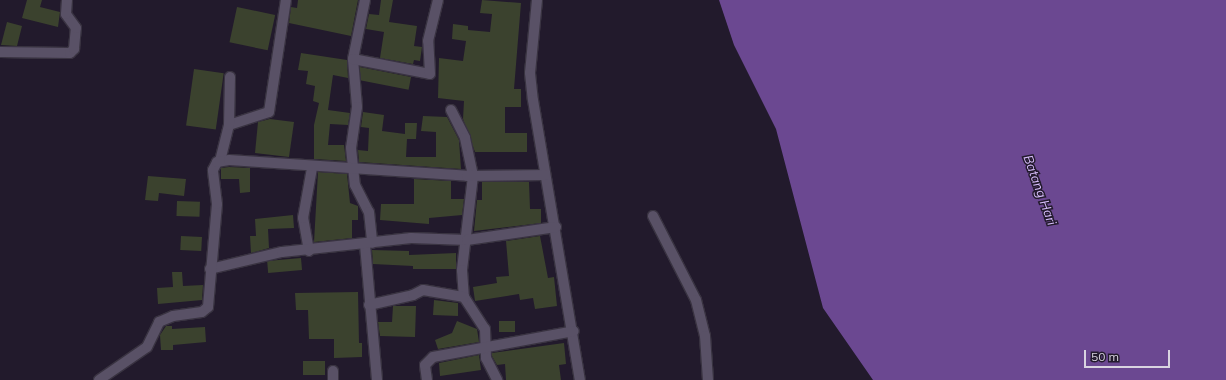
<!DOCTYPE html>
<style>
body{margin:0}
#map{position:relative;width:1226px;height:380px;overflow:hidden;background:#221a2c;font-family:Mulish,sans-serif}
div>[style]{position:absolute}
.water>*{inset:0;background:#6b4891}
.building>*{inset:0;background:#3b422e;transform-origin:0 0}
.roads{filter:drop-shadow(1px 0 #393341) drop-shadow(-1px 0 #393341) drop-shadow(0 1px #393341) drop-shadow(0 -1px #393341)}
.minor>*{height:10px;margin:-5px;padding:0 5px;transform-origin:5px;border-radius:5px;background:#595166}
span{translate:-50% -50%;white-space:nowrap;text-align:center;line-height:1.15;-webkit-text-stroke:3px #221a2c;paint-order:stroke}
.water-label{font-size:13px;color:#d6bcfa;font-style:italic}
.scale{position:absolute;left:1084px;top:350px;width:86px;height:18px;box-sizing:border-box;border:2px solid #d9d4e0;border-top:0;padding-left:5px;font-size:12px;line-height:14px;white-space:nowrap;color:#d9d4e0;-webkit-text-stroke:3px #221a2c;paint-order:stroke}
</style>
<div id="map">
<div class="water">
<div style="clip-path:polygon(719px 0,1226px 0,1226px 380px,873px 380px,823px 308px,776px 129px,734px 45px)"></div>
</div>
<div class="building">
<div style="clip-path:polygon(27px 0,42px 0,40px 7px,60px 12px,58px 27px,22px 18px)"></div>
<div style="clip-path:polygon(298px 0,358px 0,351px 36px,289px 23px,291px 7px,297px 8px)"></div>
<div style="clip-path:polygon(381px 0,393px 0,389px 22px,417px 26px,414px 46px,422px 47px,420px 61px,414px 60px,413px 64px,380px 58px,384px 32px,366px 29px,369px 14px,379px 15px)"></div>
<div style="clip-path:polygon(482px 0,521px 3px,514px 89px,521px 89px,521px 107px,505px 107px,505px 133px,527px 133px,527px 152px,475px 152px,463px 119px,464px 101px,438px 98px,439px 58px,463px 61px,466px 41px,452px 39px,453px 24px,468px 26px,468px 30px,490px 32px,492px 14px,480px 13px)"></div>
<div style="left:237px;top:7px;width:39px;height:36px;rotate:12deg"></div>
<div style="clip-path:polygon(7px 22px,22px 26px,17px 46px,1px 45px)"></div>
<div style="clip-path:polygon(301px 53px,347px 60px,348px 78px,333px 75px,328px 110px,350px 113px,348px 125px,330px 124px,328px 145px,344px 145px,346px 161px,314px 159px,314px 125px,319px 103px,313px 101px,315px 86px,306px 84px,308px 71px,298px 70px)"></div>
<div style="left:360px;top:67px;width:52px;height:13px;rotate:11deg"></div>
<div style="left:194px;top:69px;width:30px;height:57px;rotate:8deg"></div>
<div style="clip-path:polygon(363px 112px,384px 115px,382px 131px,405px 134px,405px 123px,417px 123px,416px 139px,407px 139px,406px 157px,436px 157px,436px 132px,421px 131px,423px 116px,447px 117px,459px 140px,461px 169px,359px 162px,358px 150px,368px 151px,369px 128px,361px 127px)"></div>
<div style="clip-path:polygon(270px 119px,294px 122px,289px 157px,255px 153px,258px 122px)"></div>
<div style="clip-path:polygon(229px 167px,250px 168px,250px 192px,240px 193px,239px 179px,221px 179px,221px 168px)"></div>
<div style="clip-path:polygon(318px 172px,347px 174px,350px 203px,358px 206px,358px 220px,352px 220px,352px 238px,314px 242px)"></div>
<div style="clip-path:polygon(148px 176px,186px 179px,184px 196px,159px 193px,158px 201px,145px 200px)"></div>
<div style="clip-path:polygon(414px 179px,451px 181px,451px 199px,464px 199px,462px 215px,429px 218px,429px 224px,380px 220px,381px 204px,414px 204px)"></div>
<div style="clip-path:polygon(482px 182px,529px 182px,530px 209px,541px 209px,541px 223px,474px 231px,477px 200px,482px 200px)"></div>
<div style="left:177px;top:201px;width:23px;height:15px;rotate:2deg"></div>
<div style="clip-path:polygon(293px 215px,294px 228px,268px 229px,269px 248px,251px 253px,250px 236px,256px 236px,255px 219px)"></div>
<div style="left:181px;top:236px;width:21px;height:14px;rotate:3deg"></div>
<div style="clip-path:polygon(540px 236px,548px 278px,554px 277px,557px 306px,535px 309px,533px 298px,520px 300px,519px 294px,475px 301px,473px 287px,497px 283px,496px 277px,509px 276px,506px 241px)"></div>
<div style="clip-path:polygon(372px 250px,409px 251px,409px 255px,456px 253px,456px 269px,413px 269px,413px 266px,373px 264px)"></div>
<div style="left:301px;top:258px;width:12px;height:34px;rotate:85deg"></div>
<div style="clip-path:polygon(172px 272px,182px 272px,183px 286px,203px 285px,202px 300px,158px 304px,157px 288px,173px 287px)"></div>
<div style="clip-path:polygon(358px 292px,359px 343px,362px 343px,362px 357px,334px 358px,334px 339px,309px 339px,308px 310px,296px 310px,295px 293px)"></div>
<div style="clip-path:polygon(434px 300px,458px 303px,458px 316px,433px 315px)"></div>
<div style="clip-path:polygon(393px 306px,416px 306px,415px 337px,380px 336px,378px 322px,392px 322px)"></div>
<div style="clip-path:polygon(457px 321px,477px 329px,479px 342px,438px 349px,435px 340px,452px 333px)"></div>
<div style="left:515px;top:321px;width:11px;height:16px;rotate:90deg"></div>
<div style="clip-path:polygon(166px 326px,172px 326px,172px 329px,205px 327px,206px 342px,173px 345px,173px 350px,161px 350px,160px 335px)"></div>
<div style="clip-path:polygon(564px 343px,566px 364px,559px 365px,561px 380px,506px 380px,505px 364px,497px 365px,492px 356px,492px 353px)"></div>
<div style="clip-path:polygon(479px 355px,481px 370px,440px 376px,439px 363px)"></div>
<div style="left:303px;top:361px;width:22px;height:14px"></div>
</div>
<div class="roads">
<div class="minor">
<div style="left:365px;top:0;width:60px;rotate:101.5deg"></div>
<div style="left:353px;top:59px;width:48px;rotate:85.2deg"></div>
<div style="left:357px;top:107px;width:41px;rotate:98.3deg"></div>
<div style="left:351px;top:148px;width:37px;rotate:84deg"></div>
<div style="left:355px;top:185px;width:30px;rotate:63deg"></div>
<div style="left:369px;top:212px;width:31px;rotate:84deg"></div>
<div style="left:537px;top:0;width:73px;rotate:95.5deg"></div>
<div style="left:530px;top:73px;width:27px;rotate:84deg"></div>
<div style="left:533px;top:100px;width:284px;rotate:80.5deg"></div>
<div style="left:0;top:52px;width:70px;rotate:0.8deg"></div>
<div style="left:70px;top:53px;width:6px;rotate:-45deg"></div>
<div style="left:74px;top:49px;width:21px;rotate:-85deg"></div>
<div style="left:76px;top:28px;width:17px;rotate:-126deg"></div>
<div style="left:66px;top:14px;width:14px;rotate:-86deg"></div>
<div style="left:353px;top:59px;width:78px;rotate:11deg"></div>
<div style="left:430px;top:74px;width:33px;rotate:-93deg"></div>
<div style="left:428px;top:41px;width:42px;rotate:-76.3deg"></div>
<div style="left:451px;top:110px;width:31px;rotate:63deg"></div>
<div style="left:465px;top:138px;width:39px;rotate:78deg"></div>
<div style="left:473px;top:176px;width:95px;rotate:96.7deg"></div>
<div style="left:462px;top:270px;width:27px;rotate:86deg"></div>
<div style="left:464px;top:297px;width:38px;rotate:57deg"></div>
<div style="left:485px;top:329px;width:29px;rotate:88deg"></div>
<div style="left:486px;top:358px;width:25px;rotate:63deg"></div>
<div style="left:229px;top:125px;width:42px;rotate:-18deg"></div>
<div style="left:269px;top:112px;width:113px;rotate:-81.4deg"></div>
<div style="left:220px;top:161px;width:37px;rotate:-76deg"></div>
<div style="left:229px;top:125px;width:48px;rotate:-88.8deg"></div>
<div style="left:653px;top:216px;width:94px;rotate:62.9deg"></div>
<div style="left:696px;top:300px;width:37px;rotate:76deg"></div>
<div style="left:705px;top:336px;width:44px;rotate:86.1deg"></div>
<div style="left:365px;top:245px;width:136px;rotate:84.9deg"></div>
<div style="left:309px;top:251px;width:34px;rotate:-100deg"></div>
<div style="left:303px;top:218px;width:51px;rotate:-79.8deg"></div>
<div style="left:210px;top:269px;width:74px;rotate:-13.3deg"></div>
<div style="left:282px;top:252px;width:130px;rotate:-6.2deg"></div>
<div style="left:411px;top:238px;width:56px;rotate:2deg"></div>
<div style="left:467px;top:240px;width:90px;rotate:-8.3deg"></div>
<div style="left:369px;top:305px;width:45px;rotate:-12.8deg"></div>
<div style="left:413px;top:295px;width:11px;rotate:-27deg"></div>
<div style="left:423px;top:290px;width:42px;rotate:9.7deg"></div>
<div style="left:99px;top:380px;width:58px;rotate:-34.5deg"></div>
<div style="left:147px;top:347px;width:28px;rotate:-64deg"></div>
<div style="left:159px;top:322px;width:15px;rotate:-23deg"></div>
<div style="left:173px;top:316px;width:29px;rotate:-8deg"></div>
<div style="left:202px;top:312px;width:8px;rotate:-40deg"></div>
<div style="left:208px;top:307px;width:103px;rotate:-85deg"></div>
<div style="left:217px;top:204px;width:34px;rotate:-97deg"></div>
<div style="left:213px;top:170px;width:9px;rotate:-63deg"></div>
<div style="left:217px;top:162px;width:12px;rotate:-9deg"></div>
<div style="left:229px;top:160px;width:239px;rotate:3.8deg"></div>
<div style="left:467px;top:176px;width:78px;rotate:-0.7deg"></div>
<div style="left:333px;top:380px;width:9px;rotate:-90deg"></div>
<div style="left:427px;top:380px;width:15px;rotate:-98deg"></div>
<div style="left:425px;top:365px;width:11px;rotate:-45deg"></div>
<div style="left:433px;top:357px;width:143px;rotate:-10.4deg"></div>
</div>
</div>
<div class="water-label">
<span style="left:1040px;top:190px;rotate:70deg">Batang Hari</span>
</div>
<div class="scale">50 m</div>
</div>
